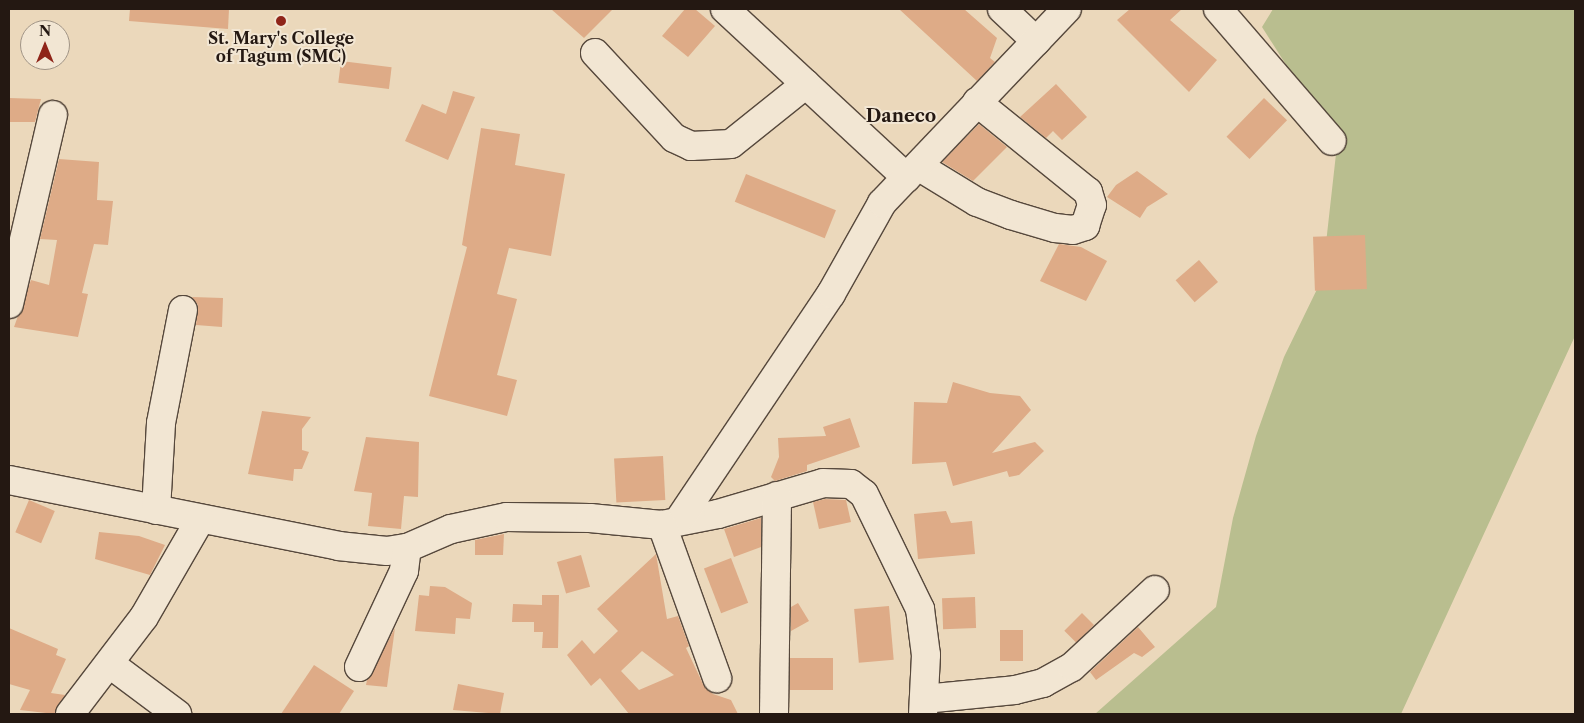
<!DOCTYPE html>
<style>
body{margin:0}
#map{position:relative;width:1584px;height:723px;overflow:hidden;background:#ebd8bb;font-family:"Libre Caslon Text",serif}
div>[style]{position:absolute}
.green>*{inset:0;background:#b9be8f}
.building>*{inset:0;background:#deab87;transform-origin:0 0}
.roads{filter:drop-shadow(1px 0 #56483c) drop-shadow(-1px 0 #56483c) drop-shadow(0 1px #56483c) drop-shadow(0 -1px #56483c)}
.minor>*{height:28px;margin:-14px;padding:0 14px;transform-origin:14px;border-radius:14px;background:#f2e6d3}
.dots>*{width:14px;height:14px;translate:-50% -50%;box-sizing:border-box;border:2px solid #f2e6d3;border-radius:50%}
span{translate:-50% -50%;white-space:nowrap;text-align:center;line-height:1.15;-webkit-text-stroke:4px #f2e6d3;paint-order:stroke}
.poi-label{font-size:16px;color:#241812;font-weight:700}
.neighbourhood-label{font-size:18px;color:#241812;font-weight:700}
.frame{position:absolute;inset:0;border:10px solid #241812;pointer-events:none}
.north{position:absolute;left:20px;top:20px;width:50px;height:50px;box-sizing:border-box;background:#f2e6d3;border:1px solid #a09486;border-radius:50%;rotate:0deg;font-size:14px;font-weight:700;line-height:20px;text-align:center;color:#241812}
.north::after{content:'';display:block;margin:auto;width:18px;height:22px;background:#8f2418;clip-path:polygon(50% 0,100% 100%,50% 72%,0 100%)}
</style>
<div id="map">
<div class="green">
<div style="clip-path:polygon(1273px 9px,1575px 9px,1575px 336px,1401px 714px,1095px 714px,1216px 607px,1233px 518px,1256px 436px,1284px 357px,1322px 279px,1337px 145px,1262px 27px)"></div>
</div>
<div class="building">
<div style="clip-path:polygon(130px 9px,229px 9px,228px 29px,129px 21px)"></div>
<div style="clip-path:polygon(551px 9px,613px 9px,584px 38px)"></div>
<div style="clip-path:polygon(685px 9px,695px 9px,715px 26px,688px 57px,662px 36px)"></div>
<div style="clip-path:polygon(899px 9px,964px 9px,997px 38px,990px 58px,995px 62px,977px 81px)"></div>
<div style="clip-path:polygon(1130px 9px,1182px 9px,1170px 20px,1217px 60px,1189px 92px,1117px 20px)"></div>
<div style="left:341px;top:61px;width:51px;height:22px;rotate:7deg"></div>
<div style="clip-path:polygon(1056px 84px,1087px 117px,1062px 140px,1053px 131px,1046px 138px,1020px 117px)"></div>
<div style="clip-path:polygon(453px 91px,475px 97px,448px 160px,405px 141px,422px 104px,446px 114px)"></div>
<div style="clip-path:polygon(9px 98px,41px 99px,35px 122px,9px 122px)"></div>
<div style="left:1264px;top:98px;width:32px;height:54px;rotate:44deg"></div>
<div style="clip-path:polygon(979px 124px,1007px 147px,973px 181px,942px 162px)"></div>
<div style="clip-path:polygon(481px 128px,520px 134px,515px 165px,565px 174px,551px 256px,509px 248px,497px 294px,517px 299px,497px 375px,517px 380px,507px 416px,429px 396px,467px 247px,462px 245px)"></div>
<div style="clip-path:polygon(59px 159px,99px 162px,97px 200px,113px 201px,108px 245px,94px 244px,82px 293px,88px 294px,78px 337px,14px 327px,31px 280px,49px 285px,57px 240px,40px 239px)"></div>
<div style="clip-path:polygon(1137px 171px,1168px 194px,1147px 207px,1140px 218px,1107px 197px,1116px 185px)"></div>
<div style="left:746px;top:174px;width:97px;height:30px;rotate:22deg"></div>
<div style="left:1365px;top:235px;width:54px;height:52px;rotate:88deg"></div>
<div style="clip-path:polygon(1059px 244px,1081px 247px,1107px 261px,1086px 301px,1040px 281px)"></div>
<div style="left:1199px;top:260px;width:29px;height:31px;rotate:49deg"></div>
<div style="clip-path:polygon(192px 297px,223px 298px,222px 327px,196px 325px,198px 305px)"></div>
<div style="clip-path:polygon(953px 382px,990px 393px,1020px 396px,1031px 410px,992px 453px,1035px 442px,1044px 451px,1019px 475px,1009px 477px,1007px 471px,953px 486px,946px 462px,912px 464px,914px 402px,947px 403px)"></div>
<div style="clip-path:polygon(262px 411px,311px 417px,302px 429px,302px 450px,309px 452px,302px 469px,294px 469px,293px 481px,248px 474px)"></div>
<div style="clip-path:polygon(850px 418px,860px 447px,807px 465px,807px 471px,775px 481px,771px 477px,779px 457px,778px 438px,826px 436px,823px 427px)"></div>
<div style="clip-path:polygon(366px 437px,419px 442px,418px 497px,404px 496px,401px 529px,368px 526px,372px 493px,354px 491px)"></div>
<div style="left:663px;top:456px;width:44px;height:49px;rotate:87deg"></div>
<div style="clip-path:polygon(825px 499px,846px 500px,851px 522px,819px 529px,813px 502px)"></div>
<div style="left:29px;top:500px;width:28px;height:35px;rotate:23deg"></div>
<div style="clip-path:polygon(946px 511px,951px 523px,972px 521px,975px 554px,918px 559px,914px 514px)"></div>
<div style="clip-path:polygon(761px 518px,761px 547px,734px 557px,724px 529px)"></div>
<div style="clip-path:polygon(99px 532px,139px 536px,165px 545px,150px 575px,95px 559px)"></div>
<div style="clip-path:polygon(504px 534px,503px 555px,475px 555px,475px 540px)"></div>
<div style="clip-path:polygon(evenodd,656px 554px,667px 619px,678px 616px,689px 646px,686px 648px,703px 684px,713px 694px,731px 700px,738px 714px,629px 714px,600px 678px,591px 686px,567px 655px,582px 640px,594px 654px,618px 631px,597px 609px,656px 554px,642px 651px,674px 675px,639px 690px,621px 671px,642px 651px)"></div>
<div style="left:581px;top:555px;width:33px;height:25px;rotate:74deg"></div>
<div style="left:731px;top:558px;width:48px;height:29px;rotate:69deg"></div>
<div style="clip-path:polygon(430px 586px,445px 587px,472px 603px,470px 619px,456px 618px,455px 634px,415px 631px,419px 595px,429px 596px)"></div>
<div style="clip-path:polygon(542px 595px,559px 595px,558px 648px,542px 648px,543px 632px,534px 632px,534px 622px,512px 622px,513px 604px,542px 605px)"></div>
<div style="left:975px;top:597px;width:31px;height:33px;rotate:88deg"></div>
<div style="clip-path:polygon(798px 603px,809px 621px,791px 631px,791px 607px)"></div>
<div style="left:889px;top:606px;width:54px;height:35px;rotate:85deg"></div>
<div style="left:1082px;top:613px;width:17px;height:25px;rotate:45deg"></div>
<div style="clip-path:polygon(1138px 627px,1155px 647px,1142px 657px,1134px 653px,1096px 680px,1090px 672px)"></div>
<div style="clip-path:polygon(9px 628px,58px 649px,56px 655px,66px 659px,51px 693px,65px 695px,55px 714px,20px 710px,30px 690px,9px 684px)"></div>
<div style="clip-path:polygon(395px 628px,387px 687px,366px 685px,367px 680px)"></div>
<div style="left:1000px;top:630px;width:23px;height:31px"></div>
<div style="left:790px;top:658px;width:43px;height:32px"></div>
<div style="clip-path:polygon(314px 665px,354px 691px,339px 714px,281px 714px)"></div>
<div style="clip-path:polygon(458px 684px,504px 693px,500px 714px,453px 710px)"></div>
</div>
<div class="roads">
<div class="minor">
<div style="left:725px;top:9px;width:248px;rotate:42.9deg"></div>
<div style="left:1002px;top:9px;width:47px;rotate:43.3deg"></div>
<div style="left:1218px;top:9px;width:174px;rotate:49.2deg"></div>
<div style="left:595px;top:53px;width:116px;rotate:47.1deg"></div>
<div style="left:674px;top:138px;width:19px;rotate:25deg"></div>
<div style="left:691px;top:146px;width:40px;rotate:-2.9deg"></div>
<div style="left:731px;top:144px;width:96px;rotate:-38.7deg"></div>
<div style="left:918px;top:166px;width:69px;rotate:31.4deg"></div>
<div style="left:977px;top:202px;width:36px;rotate:21deg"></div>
<div style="left:1011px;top:215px;width:46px;rotate:16.5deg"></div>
<div style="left:1055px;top:228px;width:18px;rotate:6deg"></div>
<div style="left:1073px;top:230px;width:13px;rotate:-18deg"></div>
<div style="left:1085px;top:226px;width:22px;rotate:-72deg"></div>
<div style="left:1092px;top:205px;width:14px;rotate:-107deg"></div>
<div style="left:1088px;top:192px;width:143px;rotate:-141deg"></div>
<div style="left:9px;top:304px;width:194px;rotate:-76.9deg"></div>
<div style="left:9px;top:480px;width:336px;rotate:11.3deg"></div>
<div style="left:338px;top:546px;width:49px;rotate:5.8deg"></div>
<div style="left:387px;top:551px;width:20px;rotate:-9deg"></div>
<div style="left:407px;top:548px;width:48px;rotate:-23.4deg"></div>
<div style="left:451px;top:529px;width:56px;rotate:-12.3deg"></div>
<div style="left:506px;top:517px;width:84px;rotate:0.7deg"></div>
<div style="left:590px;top:518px;width:72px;rotate:5.6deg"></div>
<div style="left:662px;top:525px;width:57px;rotate:-11.1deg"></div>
<div style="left:718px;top:514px;width:109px;rotate:-16.4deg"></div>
<div style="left:823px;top:483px;width:28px;rotate:2deg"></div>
<div style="left:851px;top:484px;width:16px;rotate:38deg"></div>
<div style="left:864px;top:494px;width:128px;rotate:64deg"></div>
<div style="left:920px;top:609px;width:46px;rotate:82.6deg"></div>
<div style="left:926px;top:655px;width:59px;rotate:92.9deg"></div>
<div style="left:156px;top:510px;width:87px;rotate:-86.7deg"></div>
<div style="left:161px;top:423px;width:115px;rotate:-79deg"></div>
<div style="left:679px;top:520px;width:272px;rotate:-56.1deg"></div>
<div style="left:831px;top:294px;width:104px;rotate:-60.7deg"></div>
<div style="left:882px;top:203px;width:268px;rotate:-46.4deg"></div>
<div style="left:662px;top:525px;width:163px;rotate:70.2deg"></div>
<div style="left:110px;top:664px;width:84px;rotate:36.7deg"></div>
<div style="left:359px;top:667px;width:106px;rotate:-64.9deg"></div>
<div style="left:404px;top:571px;width:23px;rotate:-83deg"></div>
<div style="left:924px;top:699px;width:91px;rotate:-5.6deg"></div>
<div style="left:1015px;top:690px;width:29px;rotate:-14deg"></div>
<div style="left:1043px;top:683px;width:33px;rotate:-29deg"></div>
<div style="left:1072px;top:667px;width:113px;rotate:-42.9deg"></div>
<div style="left:70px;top:714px;width:122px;rotate:-52.7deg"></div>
<div style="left:144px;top:617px;width:112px;rotate:-60deg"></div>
<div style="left:774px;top:714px;width:218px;rotate:-89.2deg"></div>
</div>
</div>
<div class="dots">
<div style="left:281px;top:21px;background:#8f2418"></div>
</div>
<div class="poi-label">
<span style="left:281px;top:47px">St. Mary's College<br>of Tagum (SMC)</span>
</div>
<div class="neighbourhood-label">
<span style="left:901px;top:116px">Daneco</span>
</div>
<div class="frame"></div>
<div class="north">N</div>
</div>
